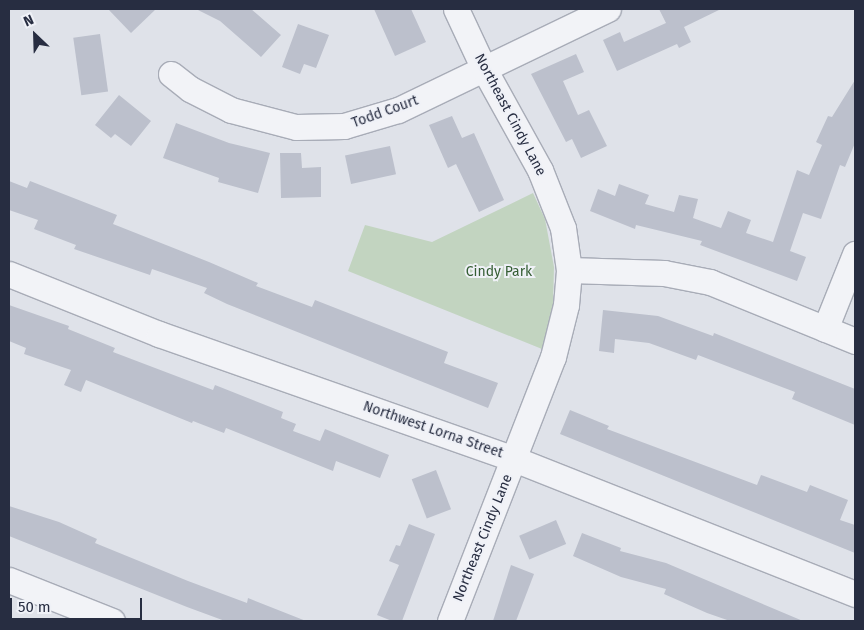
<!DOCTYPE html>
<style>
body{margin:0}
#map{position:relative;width:864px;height:630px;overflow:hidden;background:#dfe2e9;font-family:"Fira Sans",sans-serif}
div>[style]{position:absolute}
.green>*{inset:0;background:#c2d4c0}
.building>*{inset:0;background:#bcc0cc;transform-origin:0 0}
.roads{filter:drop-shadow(1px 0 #a8acb7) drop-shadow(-1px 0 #a8acb7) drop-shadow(0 1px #a8acb7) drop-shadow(0 -1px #a8acb7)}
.minor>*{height:25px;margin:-12.5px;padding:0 12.5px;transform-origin:12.5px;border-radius:12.5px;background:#f2f3f7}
span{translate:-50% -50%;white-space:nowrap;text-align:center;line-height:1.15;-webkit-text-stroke:4px #eff1f7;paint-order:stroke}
.street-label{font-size:14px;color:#272d41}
.park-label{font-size:14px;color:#355e34}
.frame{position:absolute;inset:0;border:10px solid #272d41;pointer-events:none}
.north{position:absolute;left:10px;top:10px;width:50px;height:50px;-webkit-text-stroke:4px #eff1f7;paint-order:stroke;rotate:336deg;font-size:14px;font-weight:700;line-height:20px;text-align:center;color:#272d41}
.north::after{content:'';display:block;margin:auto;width:18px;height:22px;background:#272d41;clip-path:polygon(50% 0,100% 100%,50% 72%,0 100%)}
.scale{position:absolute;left:10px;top:598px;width:132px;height:22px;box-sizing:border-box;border:2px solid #272d41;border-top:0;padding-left:6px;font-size:15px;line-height:18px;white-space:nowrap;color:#272d41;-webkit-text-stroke:4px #eff1f7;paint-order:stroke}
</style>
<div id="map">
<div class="green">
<div style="clip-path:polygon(533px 193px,545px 219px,554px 267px,553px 305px,542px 349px,348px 271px,365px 225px,432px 242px)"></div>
</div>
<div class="building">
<div style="clip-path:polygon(108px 9px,156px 9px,131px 33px)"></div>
<div style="clip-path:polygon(196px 9px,251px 9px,281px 35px,261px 57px,220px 21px)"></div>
<div style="clip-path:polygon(374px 9px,411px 9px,426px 42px,395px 56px)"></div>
<div style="clip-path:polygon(659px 9px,721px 9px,684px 27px,691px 42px,679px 48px,677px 44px,617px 71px,603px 40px,620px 32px,624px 42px,666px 23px)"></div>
<div style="clip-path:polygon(298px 24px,329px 35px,316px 68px,304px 64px,300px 74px,282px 67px)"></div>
<div style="left:100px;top:34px;width:58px;height:27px;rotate:82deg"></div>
<div style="clip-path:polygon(576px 54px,584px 72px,563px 81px,578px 115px,589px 110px,607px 146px,581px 158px,572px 139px,566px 142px,531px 74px)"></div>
<div style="clip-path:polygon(855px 80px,855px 143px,845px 167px,840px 165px,821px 219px,803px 213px,790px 251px,806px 257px,797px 281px,700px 245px,702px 241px,636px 225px,635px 229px,590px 211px,598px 189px,615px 196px,619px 184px,649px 195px,645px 204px,674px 212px,679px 195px,698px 199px,693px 218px,721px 228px,728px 211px,751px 220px,746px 233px,773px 242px,797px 170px,809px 175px,822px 145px,816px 142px,828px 116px,832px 117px)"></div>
<div style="clip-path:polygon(119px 95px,151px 121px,131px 146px,115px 134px,111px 138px,95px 125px)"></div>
<div style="clip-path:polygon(452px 116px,462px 138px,474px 133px,504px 200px,479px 212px,456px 164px,448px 168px,429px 125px)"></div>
<div style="clip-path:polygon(176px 123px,229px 143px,270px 153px,258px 193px,218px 182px,219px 178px,163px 158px)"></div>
<div style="left:390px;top:146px;width:29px;height:46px;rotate:78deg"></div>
<div style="clip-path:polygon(280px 153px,301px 153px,302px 168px,321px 167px,321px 197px,281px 198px)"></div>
<div style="clip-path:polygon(9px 181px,27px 188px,30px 181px,71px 197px,117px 215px,113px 224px,209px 262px,258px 283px,256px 286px,312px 307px,315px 300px,448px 352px,444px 363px,498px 383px,488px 408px,227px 304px,204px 293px,207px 288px,152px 269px,150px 275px,74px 249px,76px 245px,34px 229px,38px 220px,9px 210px)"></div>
<div style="clip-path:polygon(9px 305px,69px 326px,68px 329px,115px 348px,113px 352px,213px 390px,215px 385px,283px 412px,281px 418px,296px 424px,293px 431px,320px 441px,325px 429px,389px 455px,380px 478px,336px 461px,333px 471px,226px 428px,224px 433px,193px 421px,192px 423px,86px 380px,81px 392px,64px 385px,71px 370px,24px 354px,26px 348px,9px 341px)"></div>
<div style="clip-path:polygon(603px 310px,658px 316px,713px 336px,714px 333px,855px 389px,855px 425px,792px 399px,795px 392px,698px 355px,696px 360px,649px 343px,615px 339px,614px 353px,599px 351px)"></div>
<div style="clip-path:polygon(570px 410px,609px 426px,607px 429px,757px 485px,761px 475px,807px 492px,810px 485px,848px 500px,840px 520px,855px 525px,855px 553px,560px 434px)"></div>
<div style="left:436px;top:470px;width:42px;height:26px;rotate:69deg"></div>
<div style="clip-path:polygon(9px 506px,59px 522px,97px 539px,95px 543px,188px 581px,247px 603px,248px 598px,306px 621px,225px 621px,187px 607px,9px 536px)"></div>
<div style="left:556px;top:520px;width:26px;height:40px;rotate:67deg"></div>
<div style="clip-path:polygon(409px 524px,435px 534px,402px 621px,392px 621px,377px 615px,399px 565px,389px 561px,396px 545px,400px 546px)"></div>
<div style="clip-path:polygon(582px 533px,621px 548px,620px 551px,666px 563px,803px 621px,730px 621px,707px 613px,664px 594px,666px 589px,621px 577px,573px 556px)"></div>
<div style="clip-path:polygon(511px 565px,534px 574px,516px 621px,493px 621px)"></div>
</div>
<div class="roads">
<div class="minor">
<div style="left:171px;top:74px;width:24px;rotate:38deg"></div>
<div style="left:190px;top:89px;width:46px;rotate:27.1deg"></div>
<div style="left:231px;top:110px;width:67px;rotate:14.7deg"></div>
<div style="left:296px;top:127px;width:48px;rotate:-1.2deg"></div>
<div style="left:344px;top:126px;width:56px;rotate:-16.5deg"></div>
<div style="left:398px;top:110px;width:233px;rotate:-25.7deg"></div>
<div style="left:569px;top:270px;width:95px;rotate:1.8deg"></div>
<div style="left:664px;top:273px;width:47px;rotate:11.1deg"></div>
<div style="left:710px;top:282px;width:157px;rotate:22.1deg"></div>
<div style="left:9px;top:274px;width:162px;rotate:21.8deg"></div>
<div style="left:159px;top:334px;width:376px;rotate:19.4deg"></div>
<div style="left:514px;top:459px;width:367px;rotate:21.6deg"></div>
<div style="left:825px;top:329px;width:81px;rotate:-68.2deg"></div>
<div style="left:9px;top:580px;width:111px;rotate:21.7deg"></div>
<div style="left:450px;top:621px;width:283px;rotate:-68.7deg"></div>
<div style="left:553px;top:357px;width:54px;rotate:-76deg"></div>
<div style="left:566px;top:305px;width:35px;rotate:-85deg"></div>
<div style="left:569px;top:270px;width:42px;rotate:-98.1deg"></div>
<div style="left:563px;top:228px;width:62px;rotate:-111.6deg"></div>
<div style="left:540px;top:170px;width:115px;rotate:-119deg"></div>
<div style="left:484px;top:69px;width:66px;rotate:-115deg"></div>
</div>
</div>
<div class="street-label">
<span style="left:385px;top:112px;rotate:-20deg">Todd Court</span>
<span style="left:510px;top:115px;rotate:62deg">Northeast Cindy Lane</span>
<span style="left:433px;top:430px;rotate:19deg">Northwest Lorna Street</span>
<span style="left:483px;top:538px;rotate:-68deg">Northeast Cindy Lane</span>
</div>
<div class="park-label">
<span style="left:499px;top:272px">Cindy Park</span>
</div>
<div class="frame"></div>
<div class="north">N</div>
<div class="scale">50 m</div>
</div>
